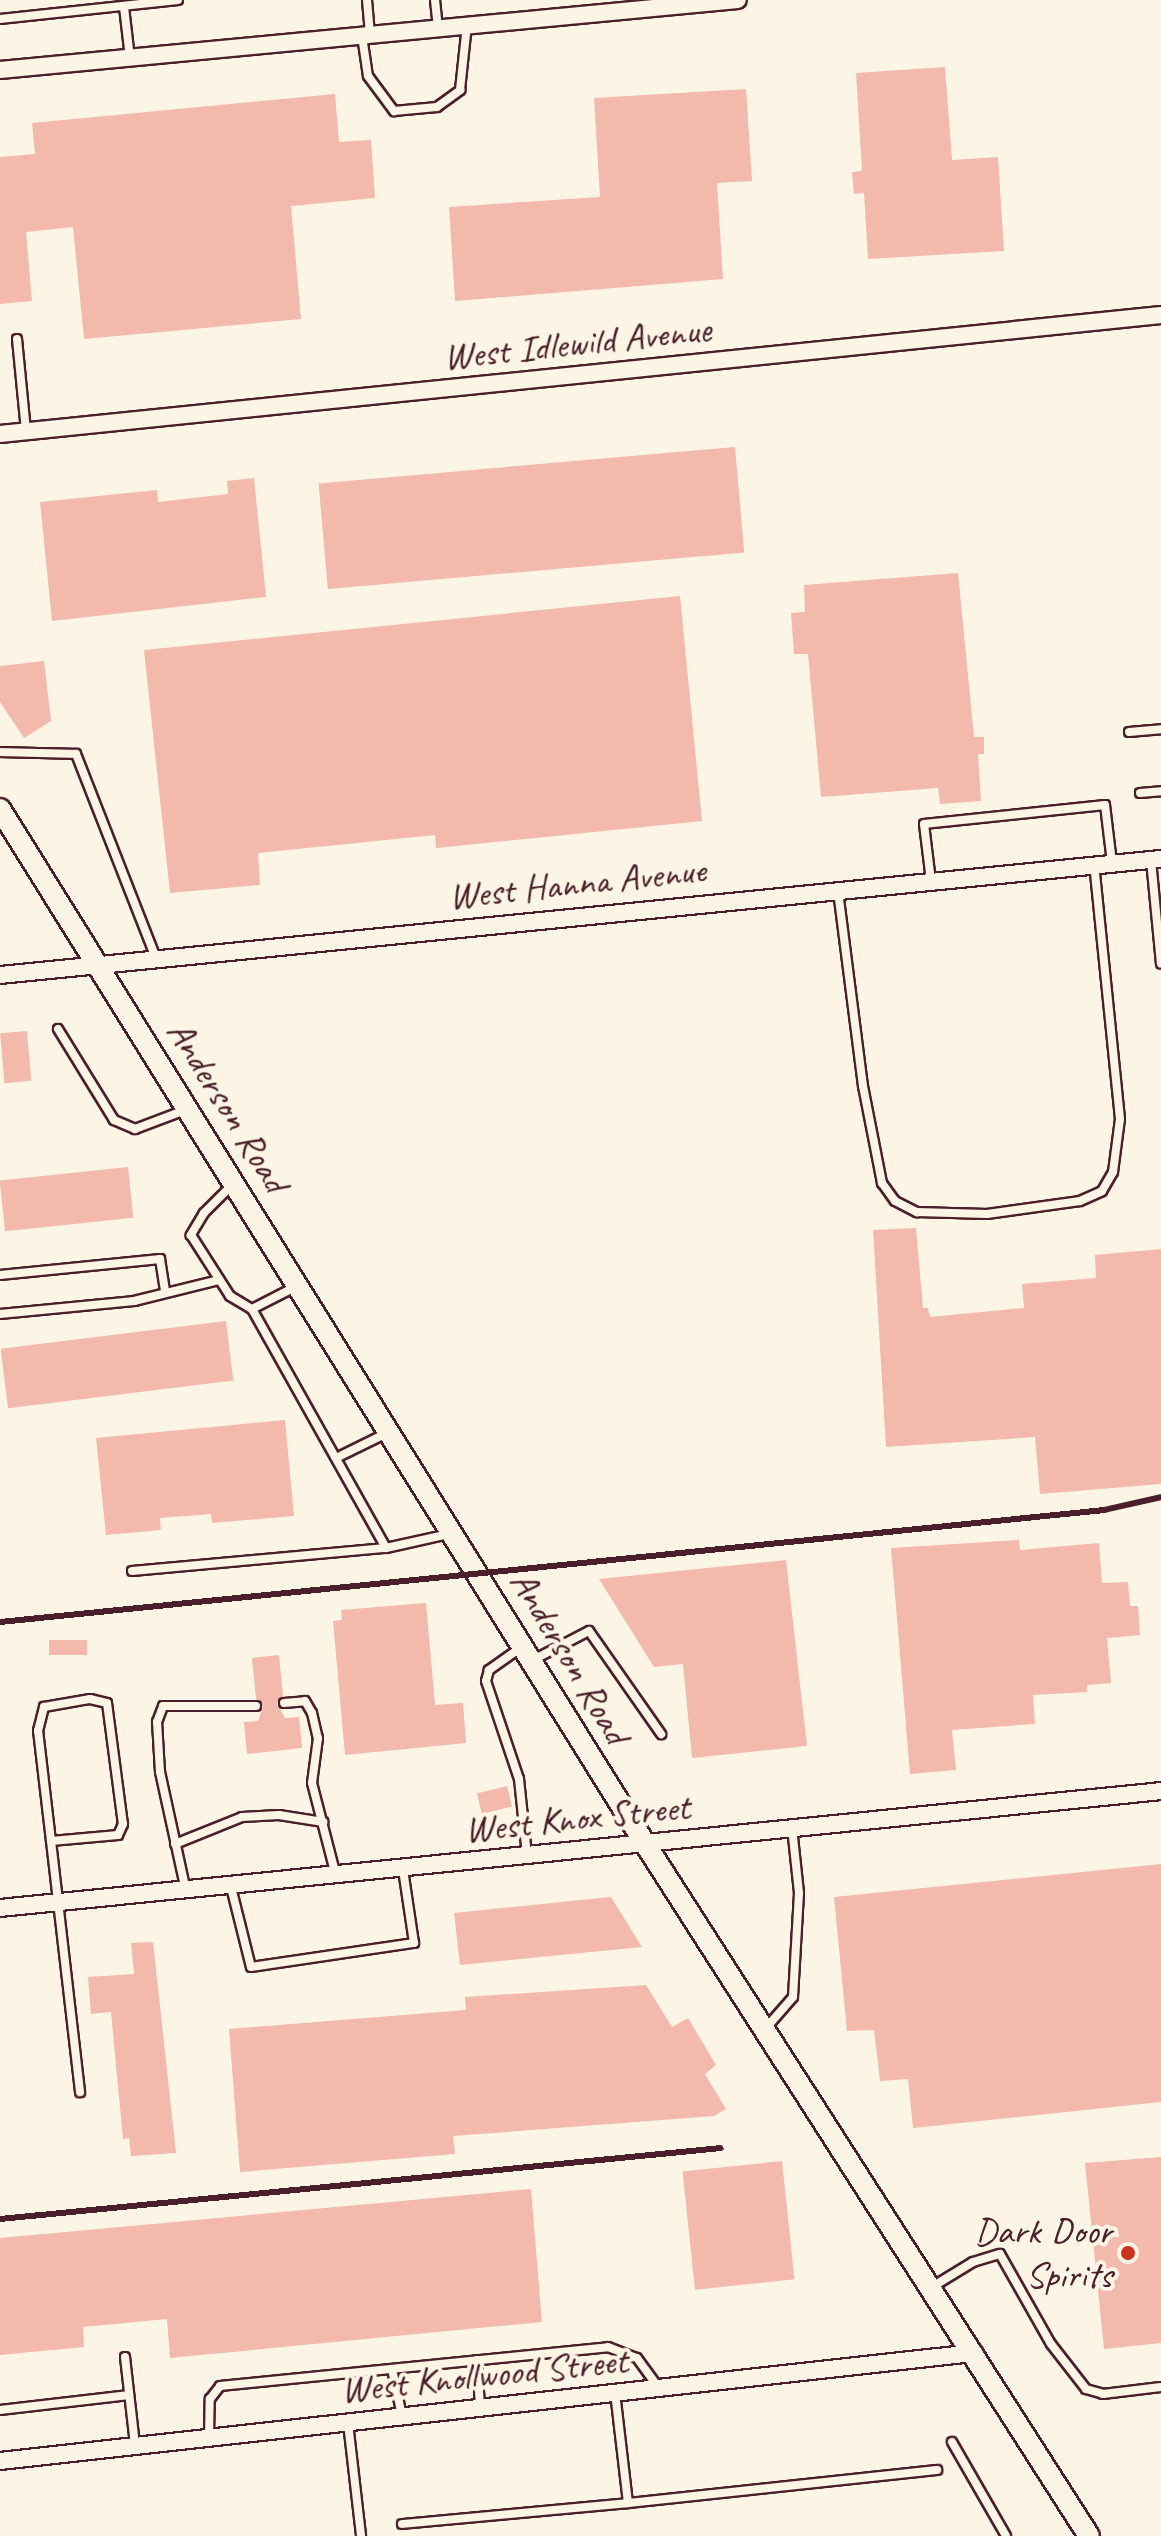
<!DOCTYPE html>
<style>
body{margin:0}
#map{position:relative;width:1161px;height:2536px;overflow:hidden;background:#fcf5e5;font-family:Caveat,sans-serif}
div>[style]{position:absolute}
.building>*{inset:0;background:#f3b9ad;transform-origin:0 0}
.roads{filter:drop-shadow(2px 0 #4a1f2b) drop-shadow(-2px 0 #4a1f2b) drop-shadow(0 2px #4a1f2b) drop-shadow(0 -2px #4a1f2b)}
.service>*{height:8px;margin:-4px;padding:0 4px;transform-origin:4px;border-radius:4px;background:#fcf5e5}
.minor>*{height:16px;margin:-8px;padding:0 8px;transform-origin:8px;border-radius:8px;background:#fcf5e5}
.tertiary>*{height:20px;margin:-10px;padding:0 10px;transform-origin:10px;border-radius:10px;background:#fcf5e5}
.rail>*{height:6px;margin:-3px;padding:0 3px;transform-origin:3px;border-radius:3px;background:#4a1f2b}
.dots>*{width:22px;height:22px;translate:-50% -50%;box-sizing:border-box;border:4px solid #fcf5e5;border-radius:50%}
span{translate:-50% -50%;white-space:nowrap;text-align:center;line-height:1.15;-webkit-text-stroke:8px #fcf5e5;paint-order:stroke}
.street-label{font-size:38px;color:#4a1f2b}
.poi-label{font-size:38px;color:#4a1f2b}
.right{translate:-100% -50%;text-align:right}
</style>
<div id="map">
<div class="building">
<div style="clip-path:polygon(945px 67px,952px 160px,998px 157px,1004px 251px,868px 259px,864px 193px,854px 194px,852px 172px,862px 171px,856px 73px)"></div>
<div style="clip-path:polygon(746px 89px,752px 181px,717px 183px,723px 279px,455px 301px,449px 207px,600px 197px,594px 98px)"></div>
<div style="clip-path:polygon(335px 94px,339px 142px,371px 140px,375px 198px,291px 206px,301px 319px,84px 339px,73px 227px,26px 232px,32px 301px,0 304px,0 157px,35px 154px,32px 123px)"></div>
<div style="left:735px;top:447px;width:106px;height:418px;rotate:85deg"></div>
<div style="clip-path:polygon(254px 478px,266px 597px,52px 621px,40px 502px,157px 490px,158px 502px,228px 494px,227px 481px)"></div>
<div style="clip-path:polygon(958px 573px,974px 737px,984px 737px,984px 754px,978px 754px,981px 801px,940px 804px,938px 788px,821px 797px,808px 654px,794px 654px,791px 613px,805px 612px,804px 585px)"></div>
<div style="clip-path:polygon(680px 596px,702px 821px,436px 848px,435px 835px,258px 853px,260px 885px,170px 893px,144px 650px)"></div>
<div style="clip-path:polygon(44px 661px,51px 721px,24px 738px,0 702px,0 666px)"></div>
<div style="left:27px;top:1031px;width:50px;height:27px;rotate:85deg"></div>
<div style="left:128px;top:1167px;width:51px;height:129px;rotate:84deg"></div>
<div style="clip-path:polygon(916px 1228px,923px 1308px,928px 1308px,930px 1317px,1024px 1308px,1022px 1284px,1096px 1278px,1095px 1255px,1161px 1249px,1161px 1484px,1040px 1494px,1035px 1437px,886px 1447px,873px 1230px)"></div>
<div style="left:226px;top:1321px;width:60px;height:227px;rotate:83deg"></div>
<div style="clip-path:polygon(285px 1420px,294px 1516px,212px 1523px,211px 1514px,160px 1518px,161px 1530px,106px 1535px,96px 1438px)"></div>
<div style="clip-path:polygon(1019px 1540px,1020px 1550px,1099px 1543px,1102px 1583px,1128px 1582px,1130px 1606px,1138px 1606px,1140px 1635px,1107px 1638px,1111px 1683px,1087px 1685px,1087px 1692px,1033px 1695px,1035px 1724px,952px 1730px,956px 1770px,910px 1774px,891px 1548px)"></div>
<div style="clip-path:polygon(786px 1560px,807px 1746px,692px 1758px,683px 1664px,654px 1667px,599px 1579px)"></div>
<div style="clip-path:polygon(426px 1603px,435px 1705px,463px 1703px,466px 1743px,345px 1755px,333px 1621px,342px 1620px,341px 1610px)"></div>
<div style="left:87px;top:1640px;width:15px;height:38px;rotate:90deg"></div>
<div style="clip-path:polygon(279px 1655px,283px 1696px,277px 1704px,285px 1718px,299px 1717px,302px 1748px,247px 1754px,244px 1722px,258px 1721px,263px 1707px,256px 1699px,252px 1658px)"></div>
<div style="left:507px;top:1786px;width:21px;height:31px;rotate:76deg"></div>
<div style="clip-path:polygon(1161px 1864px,1161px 2102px,913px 2128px,908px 2079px,880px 2081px,874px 2030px,847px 2031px,834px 1897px)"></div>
<div style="clip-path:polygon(611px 1897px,642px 1947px,460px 1965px,454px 1913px)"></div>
<div style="clip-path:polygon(153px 1942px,176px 2153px,131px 2156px,129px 2138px,123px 2139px,111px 2012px,91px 2014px,88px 1977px,134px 1974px,131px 1943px)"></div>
<div style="clip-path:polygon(646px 1985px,672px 2027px,688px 2018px,716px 2065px,705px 2074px,726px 2109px,714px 2116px,453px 2136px,455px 2154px,240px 2172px,229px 2029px,466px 2010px,465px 1997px)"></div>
<div style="clip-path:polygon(1161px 2157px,1161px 2343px,1104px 2349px,1085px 2163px)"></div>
<div style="left:782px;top:2161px;width:119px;height:100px;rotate:84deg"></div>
<div style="clip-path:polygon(531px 2189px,542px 2322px,170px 2358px,167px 2319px,83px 2327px,84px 2347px,0 2355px,0 2238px)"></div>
</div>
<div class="roads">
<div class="service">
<div style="left:367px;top:0;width:34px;rotate:85deg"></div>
<div style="left:435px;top:0;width:28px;rotate:84deg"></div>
<div style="left:124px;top:7px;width:51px;rotate:83.3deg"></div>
<div style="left:0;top:19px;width:179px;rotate:-6.1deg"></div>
<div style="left:362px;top:36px;width:40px;rotate:81.5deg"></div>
<div style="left:368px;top:76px;width:44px;rotate:53.4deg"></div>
<div style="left:394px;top:111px;width:43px;rotate:-5.3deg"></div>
<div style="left:437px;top:107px;width:29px;rotate:-36deg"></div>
<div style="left:460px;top:90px;width:65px;rotate:-83.9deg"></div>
<div style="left:17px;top:339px;width:92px;rotate:84.4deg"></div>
<div style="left:1129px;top:732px;width:32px;rotate:-5deg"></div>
<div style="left:0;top:752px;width:76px;rotate:1.5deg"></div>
<div style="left:76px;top:754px;width:217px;rotate:68.6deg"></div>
<div style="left:1140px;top:793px;width:21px;rotate:-5deg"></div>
<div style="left:1151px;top:860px;width:104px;rotate:84.5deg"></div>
<div style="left:931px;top:881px;width:57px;rotate:-97deg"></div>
<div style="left:924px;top:824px;width:182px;rotate:-6deg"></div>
<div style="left:1105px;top:805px;width:58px;rotate:83.1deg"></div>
<div style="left:838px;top:891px;width:197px;rotate:82.7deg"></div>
<div style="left:863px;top:1086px;width:99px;rotate:78.9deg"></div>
<div style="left:882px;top:1183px;width:22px;rotate:54deg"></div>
<div style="left:895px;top:1201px;width:25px;rotate:27deg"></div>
<div style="left:917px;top:1212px;width:70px;rotate:1.6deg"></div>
<div style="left:987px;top:1214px;width:94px;rotate:-8deg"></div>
<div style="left:1080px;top:1201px;width:24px;rotate:-24deg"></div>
<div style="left:1102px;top:1191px;width:22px;rotate:-60deg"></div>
<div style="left:1113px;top:1172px;width:53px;rotate:-82.5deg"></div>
<div style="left:1120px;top:1119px;width:255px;rotate:-95.8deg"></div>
<div style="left:58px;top:1029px;width:107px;rotate:58.4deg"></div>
<div style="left:114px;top:1120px;width:23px;rotate:23deg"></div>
<div style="left:135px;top:1129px;width:53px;rotate:-20.8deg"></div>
<div style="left:232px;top:1185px;width:40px;rotate:135deg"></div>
<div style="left:204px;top:1213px;width:26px;rotate:121deg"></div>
<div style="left:191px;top:1235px;width:72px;rotate:57.4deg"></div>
<div style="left:230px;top:1296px;width:26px;rotate:31deg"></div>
<div style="left:252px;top:1309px;width:274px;rotate:60.7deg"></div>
<div style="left:386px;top:1548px;width:65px;rotate:-12.5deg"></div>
<div style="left:0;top:1275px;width:161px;rotate:-5.7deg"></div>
<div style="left:160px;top:1259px;width:33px;rotate:81deg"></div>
<div style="left:252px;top:1309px;width:48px;rotate:-27.1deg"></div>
<div style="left:0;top:1314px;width:135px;rotate:-5.5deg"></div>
<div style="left:134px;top:1301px;width:88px;rotate:-13.9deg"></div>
<div style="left:336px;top:1458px;width:57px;rotate:-26.1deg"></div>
<div style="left:132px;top:1571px;width:255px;rotate:-5.2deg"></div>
<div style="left:523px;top:1646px;width:42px;rotate:144.8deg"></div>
<div style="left:489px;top:1670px;width:11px;rotate:105deg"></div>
<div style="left:486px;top:1681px;width:103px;rotate:71.4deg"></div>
<div style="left:519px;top:1779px;width:76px;rotate:84deg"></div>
<div style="left:533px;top:1660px;width:63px;rotate:-27.4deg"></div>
<div style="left:589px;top:1631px;width:126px;rotate:55deg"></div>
<div style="left:284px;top:1703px;width:21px;rotate:-5deg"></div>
<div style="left:305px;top:1701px;width:14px;rotate:60deg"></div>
<div style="left:312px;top:1713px;width:26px;rotate:77deg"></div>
<div style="left:318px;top:1738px;width:45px;rotate:97.6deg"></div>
<div style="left:312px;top:1783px;width:96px;rotate:75.5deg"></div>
<div style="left:51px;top:1841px;width:111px;rotate:-96.7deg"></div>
<div style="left:38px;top:1731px;width:25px;rotate:-76deg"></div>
<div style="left:44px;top:1707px;width:47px;rotate:-9.9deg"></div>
<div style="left:90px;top:1699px;width:17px;rotate:13deg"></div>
<div style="left:107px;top:1703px;width:122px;rotate:82.5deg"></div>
<div style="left:123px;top:1824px;width:12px;rotate:114deg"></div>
<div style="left:118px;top:1835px;width:67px;rotate:174.9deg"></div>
<div style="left:51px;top:1841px;width:253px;rotate:83.4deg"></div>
<div style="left:175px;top:1844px;width:72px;rotate:-21.9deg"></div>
<div style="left:242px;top:1817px;width:37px;rotate:-3deg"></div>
<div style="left:279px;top:1815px;width:45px;rotate:9deg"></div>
<div style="left:231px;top:1887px;width:82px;rotate:76deg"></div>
<div style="left:251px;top:1967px;width:165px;rotate:-8.4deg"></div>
<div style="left:414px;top:1943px;width:75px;rotate:-98.5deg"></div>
<div style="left:186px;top:1891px;width:122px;rotate:-102.3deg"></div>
<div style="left:160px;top:1772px;width:50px;rotate:-93.4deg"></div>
<div style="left:157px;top:1722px;width:17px;rotate:-69deg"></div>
<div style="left:163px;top:1706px;width:93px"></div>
<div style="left:766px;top:2028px;width:41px;rotate:-48.9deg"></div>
<div style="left:793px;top:1997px;width:104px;rotate:-86.7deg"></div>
<div style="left:799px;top:1893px;width:65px;rotate:-96.1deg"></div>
<div style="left:932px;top:2287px;width:48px;rotate:-31.4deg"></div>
<div style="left:973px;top:2262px;width:28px;rotate:-17deg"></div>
<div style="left:1000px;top:2254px;width:103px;rotate:60.5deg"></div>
<div style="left:1051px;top:2344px;width:57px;rotate:52.1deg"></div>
<div style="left:1086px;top:2389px;width:18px;rotate:16deg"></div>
<div style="left:1103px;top:2394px;width:58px;rotate:-6.9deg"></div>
<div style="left:125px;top:2357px;width:89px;rotate:83.5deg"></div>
<div style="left:477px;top:2360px;width:47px;rotate:86.3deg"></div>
<div style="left:392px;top:2369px;width:48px;rotate:78deg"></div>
<div style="left:0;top:2410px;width:130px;rotate:-6.6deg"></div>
<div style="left:348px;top:2423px;width:114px;rotate:83.4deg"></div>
<div style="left:209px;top:2438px;width:39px;rotate:-89deg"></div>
<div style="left:210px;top:2399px;width:16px;rotate:-52deg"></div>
<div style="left:220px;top:2386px;width:390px;rotate:-5.7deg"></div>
<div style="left:608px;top:2347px;width:31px;rotate:21deg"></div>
<div style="left:637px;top:2358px;width:36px;rotate:54deg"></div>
<div style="left:952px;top:2442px;width:108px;rotate:60.1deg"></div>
<div style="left:628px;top:2503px;width:311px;rotate:-6.1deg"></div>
<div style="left:402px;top:2524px;width:227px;rotate:-5.3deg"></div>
<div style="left:628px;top:2503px;width:111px;rotate:-96.7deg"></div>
</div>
<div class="minor">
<div style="left:0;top:70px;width:741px;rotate:-5.42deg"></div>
<div style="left:0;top:434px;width:1167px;rotate:-5.85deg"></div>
<div style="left:0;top:975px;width:1167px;rotate:-5.71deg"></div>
<div style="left:0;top:1908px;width:1167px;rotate:-5.75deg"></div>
<div style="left:0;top:2461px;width:980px;rotate:-6.33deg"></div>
</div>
<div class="tertiary">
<div style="left:0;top:809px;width:1217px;rotate:58.06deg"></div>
<div style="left:644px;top:1842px;width:824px;rotate:57.33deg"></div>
</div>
</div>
<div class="rail">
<div style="left:0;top:1622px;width:1110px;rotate:-5.79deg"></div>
<div style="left:1104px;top:1510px;width:58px;rotate:-12.8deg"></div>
<div style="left:0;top:2219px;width:724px;rotate:-5.62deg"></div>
</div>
<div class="dots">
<div style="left:1128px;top:2253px;background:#c8321e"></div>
</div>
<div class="street-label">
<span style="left:577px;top:343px;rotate:-6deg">West Idlewild Avenue</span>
<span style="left:577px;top:883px;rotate:-6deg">West Hanna Avenue</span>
<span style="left:228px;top:1106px;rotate:58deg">Anderson Road</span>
<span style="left:570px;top:1657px;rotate:59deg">Anderson Road</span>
<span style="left:577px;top:1818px;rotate:-6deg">West Knox Street</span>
<span style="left:484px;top:2375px;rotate:-6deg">West Knollwood Street</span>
</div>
<div class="poi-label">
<span class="right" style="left:1112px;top:2253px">Dark Door<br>Spirits</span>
</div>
</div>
